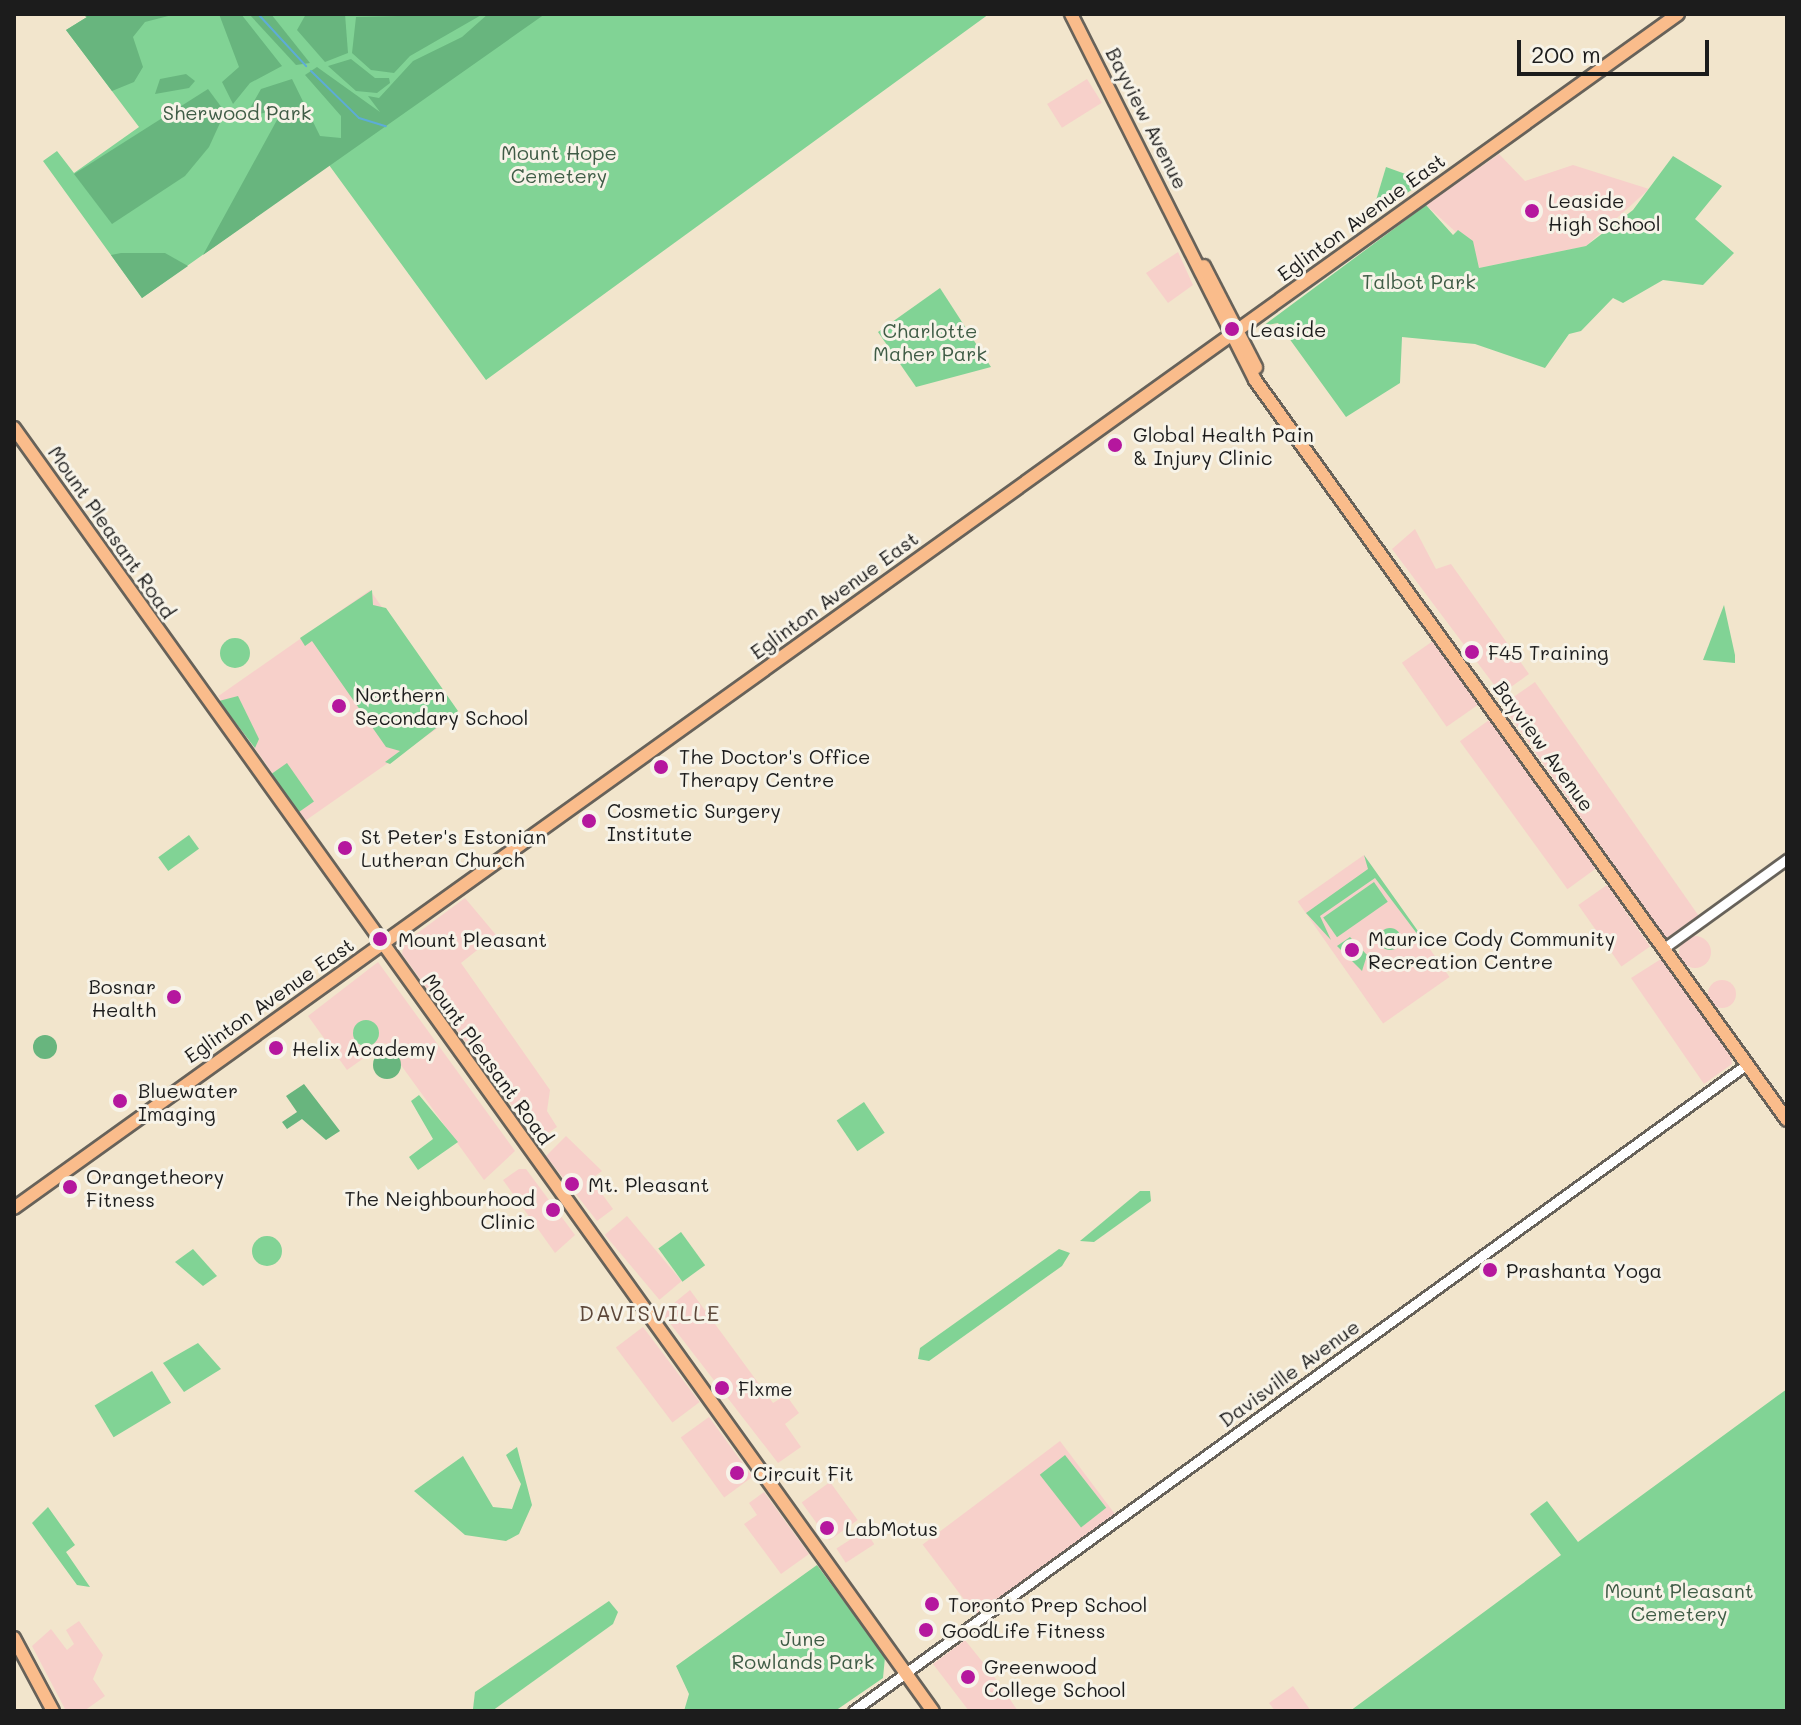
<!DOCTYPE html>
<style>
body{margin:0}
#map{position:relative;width:1801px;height:1725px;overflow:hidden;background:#f2e5cc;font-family:Mali,sans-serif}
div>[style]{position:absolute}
.built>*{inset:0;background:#f7d0ca;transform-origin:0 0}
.round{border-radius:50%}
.green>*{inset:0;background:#81d395;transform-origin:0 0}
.forest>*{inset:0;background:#68b57e}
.stream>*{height:2px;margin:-1px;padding:0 1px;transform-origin:1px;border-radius:1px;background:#5dacd7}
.roads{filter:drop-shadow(2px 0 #67625a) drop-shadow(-2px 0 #67625a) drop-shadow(0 2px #67625a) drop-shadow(0 -2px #67625a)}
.minor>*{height:9px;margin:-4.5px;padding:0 4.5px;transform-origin:4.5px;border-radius:4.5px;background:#fff}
.major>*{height:12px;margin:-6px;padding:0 6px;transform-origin:6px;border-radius:6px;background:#fabc8b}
.dots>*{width:22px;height:22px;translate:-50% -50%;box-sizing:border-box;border:4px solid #f7f3e8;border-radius:50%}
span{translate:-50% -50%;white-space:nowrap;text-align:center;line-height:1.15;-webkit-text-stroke:6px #f7f3e8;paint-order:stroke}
.park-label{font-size:20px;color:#3f5c46}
.street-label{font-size:20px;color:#1c1c1c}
.poi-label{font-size:20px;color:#1c1c1c}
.left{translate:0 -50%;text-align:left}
.right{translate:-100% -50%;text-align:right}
.neighbourhood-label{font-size:22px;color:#5d483a;letter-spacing:2px}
.frame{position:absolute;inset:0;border:16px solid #1c1c1c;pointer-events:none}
.scale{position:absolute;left:1517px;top:40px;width:192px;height:36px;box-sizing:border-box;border:4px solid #1c1c1c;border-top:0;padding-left:10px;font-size:24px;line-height:28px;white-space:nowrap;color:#1c1c1c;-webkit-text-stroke:6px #f7f3e8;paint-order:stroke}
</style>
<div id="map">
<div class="built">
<div style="left:1087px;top:79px;width:28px;height:47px;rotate:58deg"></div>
<div style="clip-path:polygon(1499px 154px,1525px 181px,1573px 165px,1649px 189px,1586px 246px,1479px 268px,1470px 245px,1426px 205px)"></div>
<div style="clip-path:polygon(1178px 252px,1193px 285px,1168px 303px,1146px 273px)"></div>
<div style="clip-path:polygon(1415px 529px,1436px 569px,1451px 564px,1529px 674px,1501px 694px,1392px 549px)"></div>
<div style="left:370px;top:590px;width:152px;height:185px;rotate:55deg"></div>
<div style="left:1433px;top:641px;width:78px;height:38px;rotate:55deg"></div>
<div style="left:1535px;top:682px;width:285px;height:40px;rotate:55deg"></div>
<div style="left:1489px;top:720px;width:183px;height:36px;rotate:54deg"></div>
<div style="left:1364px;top:855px;width:149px;height:81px;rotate:55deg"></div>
<div style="left:1607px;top:885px;width:75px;height:35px;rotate:55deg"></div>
<div style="clip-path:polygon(465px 898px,496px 935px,461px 963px,550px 1090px,547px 1111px,557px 1127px,537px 1140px,402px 954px,404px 943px)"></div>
<div class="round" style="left:1679px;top:936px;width:32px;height:32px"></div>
<div style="clip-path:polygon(1661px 959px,1731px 1057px,1732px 1064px,1704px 1084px,1631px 978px)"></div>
<div style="clip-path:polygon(378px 962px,515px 1151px,484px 1180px,385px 1043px,347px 1070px,308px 1016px)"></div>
<div class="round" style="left:1708px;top:980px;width:28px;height:28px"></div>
<div style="clip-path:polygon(566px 1136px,602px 1171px,591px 1179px,613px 1209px,597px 1221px,546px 1156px)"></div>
<div style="clip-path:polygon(519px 1169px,526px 1169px,575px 1235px,555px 1253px,503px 1180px)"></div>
<div style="left:627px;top:1216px;width:85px;height:29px;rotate:50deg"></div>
<div style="clip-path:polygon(690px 1290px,773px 1403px,786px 1395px,799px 1413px,785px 1424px,801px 1447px,778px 1463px,662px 1313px)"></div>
<div style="left:643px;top:1327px;width:94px;height:34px;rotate:53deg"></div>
<div style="left:709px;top:1417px;width:74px;height:35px;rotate:54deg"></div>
<div style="left:1060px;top:1441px;width:91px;height:172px;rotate:53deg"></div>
<div style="left:830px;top:1482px;width:47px;height:35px;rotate:54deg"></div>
<div style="clip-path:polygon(764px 1492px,809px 1554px,781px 1574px,744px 1524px,757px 1515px,749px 1503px)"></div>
<div style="left:865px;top:1530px;width:17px;height:34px;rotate:57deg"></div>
<div style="clip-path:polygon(79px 1621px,103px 1655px,93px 1679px,105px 1696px,84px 1711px,66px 1711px,32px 1646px,51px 1629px,67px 1650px,74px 1644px,66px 1630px)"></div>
<div style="clip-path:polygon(965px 1640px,993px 1675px,1018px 1711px,969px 1711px,933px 1664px)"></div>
<div style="clip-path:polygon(1293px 1686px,1311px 1711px,1275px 1711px,1269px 1703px)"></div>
</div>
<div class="green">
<div style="clip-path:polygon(81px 14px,989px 14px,486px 380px,329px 165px,142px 298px,43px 161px,57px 151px,74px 173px,139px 127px,66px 30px,87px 17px)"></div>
<div style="clip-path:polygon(1673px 156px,1722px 186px,1695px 219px,1734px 253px,1703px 285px,1663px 280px,1623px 303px,1613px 298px,1581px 331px,1569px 334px,1545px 368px,1475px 344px,1402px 337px,1400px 383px,1346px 417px,1278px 323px,1263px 326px,1426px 205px,1453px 235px,1458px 230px,1473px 241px,1479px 268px,1586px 246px,1633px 210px)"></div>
<div style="clip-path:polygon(1386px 167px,1425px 181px,1371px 217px)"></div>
<div style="clip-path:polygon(940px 288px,991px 367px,916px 387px,878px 332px)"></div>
<div style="clip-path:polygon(372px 590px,373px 605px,386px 608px,458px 711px,390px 764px,385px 762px,400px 751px,386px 747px,312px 641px,305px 646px,300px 638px)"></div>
<div style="clip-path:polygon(1724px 605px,1735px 655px,1735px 663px,1703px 660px)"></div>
<div class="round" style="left:220px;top:638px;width:30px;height:30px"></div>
<div style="clip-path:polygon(238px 696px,259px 739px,255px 748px,219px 701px)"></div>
<div style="left:287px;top:763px;width:47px;height:20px;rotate:55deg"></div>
<div style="left:189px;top:835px;width:17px;height:38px;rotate:54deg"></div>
<div style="clip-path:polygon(1364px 855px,1425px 941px,1424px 943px,1375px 878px,1320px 916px,1331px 940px,1306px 913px,1368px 869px)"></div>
<div style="left:1374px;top:882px;width:24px;height:62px;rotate:55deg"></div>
<div class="round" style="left:1379px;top:928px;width:22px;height:22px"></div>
<div style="clip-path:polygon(1350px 937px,1367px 955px,1362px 971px,1337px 946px)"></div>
<div class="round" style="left:353px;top:1020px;width:26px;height:26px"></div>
<div style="clip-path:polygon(419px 1095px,458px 1142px,418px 1170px,409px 1157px,433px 1139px,411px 1101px)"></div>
<div style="left:864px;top:1102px;width:37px;height:33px;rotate:56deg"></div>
<div style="clip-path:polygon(1140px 1191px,1150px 1191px,1151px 1201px,1094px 1242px,1080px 1241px)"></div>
<div style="left:681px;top:1232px;width:41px;height:28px;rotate:54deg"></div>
<div class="round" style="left:252px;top:1236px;width:30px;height:30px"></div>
<div style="clip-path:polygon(193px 1249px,217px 1276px,203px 1286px,175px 1262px)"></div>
<div style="clip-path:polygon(1059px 1249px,1070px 1253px,1062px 1266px,929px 1361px,918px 1359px,920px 1348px)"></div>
<div style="clip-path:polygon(198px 1343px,221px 1369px,184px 1392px,163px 1363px)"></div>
<div style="left:152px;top:1371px;width:37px;height:67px;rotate:59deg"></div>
<div style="clip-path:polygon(1787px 1389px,1787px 1711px,1350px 1711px,1561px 1555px,1530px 1514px,1547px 1501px,1578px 1542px)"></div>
<div style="clip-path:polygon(517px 1447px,532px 1505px,519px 1534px,506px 1541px,465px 1535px,414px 1491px,463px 1456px,493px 1507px,512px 1509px,521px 1484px,506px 1455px)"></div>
<div style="left:1065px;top:1455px;width:67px;height:32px;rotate:52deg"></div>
<div style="clip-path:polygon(48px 1507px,75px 1545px,66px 1552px,90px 1587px,77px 1585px,32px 1523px)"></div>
<div style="clip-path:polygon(817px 1565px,885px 1657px,883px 1678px,835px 1711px,684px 1711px,689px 1694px,676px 1666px)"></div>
<div style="clip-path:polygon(609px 1601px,618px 1612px,613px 1624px,492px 1711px,473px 1709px,475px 1692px)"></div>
</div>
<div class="forest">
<div style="clip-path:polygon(81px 14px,176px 14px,145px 22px,133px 37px,143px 67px,134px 82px,112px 91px,66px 30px,87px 17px)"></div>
<div style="clip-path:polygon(219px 14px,241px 14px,282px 66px,250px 83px,233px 104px,222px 82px,239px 67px)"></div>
<div style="clip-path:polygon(249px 14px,271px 14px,310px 63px,296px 65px)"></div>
<div style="clip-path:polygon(306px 14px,345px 14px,348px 53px,325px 62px,297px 30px)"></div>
<div style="clip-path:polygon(483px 14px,410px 56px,394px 73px,371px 70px,352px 53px,356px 17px)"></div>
<div style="clip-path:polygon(488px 14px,545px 14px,203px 255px,283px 109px,245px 117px,261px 89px,292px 79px,320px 136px,341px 138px,341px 116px,305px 75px,317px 67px,380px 112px,368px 96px,379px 98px,413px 61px,462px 37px)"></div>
<div style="clip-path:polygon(351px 59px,375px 78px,389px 78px,390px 83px,377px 93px,356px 91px,328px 66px)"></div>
<div style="clip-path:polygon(186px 74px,195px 81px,189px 88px,155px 94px,160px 79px)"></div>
<div style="clip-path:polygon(208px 89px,225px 112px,209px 147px,185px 176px,112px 224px,74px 174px)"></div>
<div style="clip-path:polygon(121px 253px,165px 253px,188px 266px,142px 298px,111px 255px)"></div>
<div class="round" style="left:33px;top:1035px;width:24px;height:24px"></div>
<div class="round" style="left:373px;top:1051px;width:28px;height:28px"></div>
<div style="clip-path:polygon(304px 1084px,340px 1131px,326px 1140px,302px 1119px,287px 1129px,282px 1122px,297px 1112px,286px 1096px)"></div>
</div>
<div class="stream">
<div style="left:258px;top:14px;width:71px;rotate:47.3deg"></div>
<div style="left:311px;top:71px;width:67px;rotate:44.4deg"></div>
<div style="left:359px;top:118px;width:28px;rotate:17deg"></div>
</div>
<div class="roads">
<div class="minor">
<div style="left:1664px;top:948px;width:152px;rotate:-35.9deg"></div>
<div style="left:853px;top:1711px;width:1104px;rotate:-35.89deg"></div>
</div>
<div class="major">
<div style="left:1071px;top:14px;width:410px;rotate:63.3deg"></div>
<div style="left:1255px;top:380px;width:911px;rotate:54.29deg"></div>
<div style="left:1204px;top:266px;width:114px;rotate:62.8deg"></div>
<div style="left:14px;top:428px;width:1578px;rotate:54.39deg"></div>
<div style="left:14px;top:1208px;width:2048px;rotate:-35.66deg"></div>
<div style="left:14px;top:1638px;width:83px;rotate:61.9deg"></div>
</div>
</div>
<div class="dots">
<div style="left:1532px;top:211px;background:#b5179e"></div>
<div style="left:1232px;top:329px;background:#b5179e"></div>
<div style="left:1115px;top:445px;background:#b5179e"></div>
<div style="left:1472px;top:652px;background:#b5179e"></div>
<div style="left:339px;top:706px;background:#b5179e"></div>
<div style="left:661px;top:767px;background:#b5179e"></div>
<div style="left:589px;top:821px;background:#b5179e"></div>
<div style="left:345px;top:848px;background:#b5179e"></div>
<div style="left:380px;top:939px;background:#b5179e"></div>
<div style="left:1352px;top:950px;background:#b5179e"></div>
<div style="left:174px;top:997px;background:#b5179e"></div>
<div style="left:276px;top:1048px;background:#b5179e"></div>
<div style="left:120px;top:1101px;background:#b5179e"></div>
<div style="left:572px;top:1184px;background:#b5179e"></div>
<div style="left:70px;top:1187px;background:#b5179e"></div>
<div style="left:553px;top:1210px;background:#b5179e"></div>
<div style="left:1490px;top:1270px;background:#b5179e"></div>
<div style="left:722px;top:1388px;background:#b5179e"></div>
<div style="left:737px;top:1473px;background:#b5179e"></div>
<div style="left:827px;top:1528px;background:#b5179e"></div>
<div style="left:932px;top:1604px;background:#b5179e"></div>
<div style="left:926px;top:1630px;background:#b5179e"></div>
<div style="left:968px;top:1677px;background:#b5179e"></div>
</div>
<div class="park-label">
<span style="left:237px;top:112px">Sherwood Park</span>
<span style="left:559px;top:164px">Mount Hope<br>Cemetery</span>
<span style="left:1419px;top:281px">Talbot Park</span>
<span style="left:930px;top:342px">Charlotte<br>Maher Park</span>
<span style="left:1679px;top:1602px">Mount Pleasant<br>Cemetery</span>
<span style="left:803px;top:1650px">June<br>Rowlands Park</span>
</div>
<div class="street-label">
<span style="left:1147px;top:118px;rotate:63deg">Bayview Avenue</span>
<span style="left:1361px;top:217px;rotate:-36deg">Eglinton Avenue East</span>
<span style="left:112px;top:532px;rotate:55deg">Mount Pleasant Road</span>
<span style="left:834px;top:595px;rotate:-36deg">Eglinton Avenue East</span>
<span style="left:1544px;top:746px;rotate:54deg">Bayview Avenue</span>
<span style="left:269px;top:1000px;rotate:-35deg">Eglinton Avenue East</span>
<span style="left:488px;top:1059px;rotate:54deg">Mount Pleasant Road</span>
<span style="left:1289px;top:1373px;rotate:-36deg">Davisville Avenue</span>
</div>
<div class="poi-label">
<span class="left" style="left:1548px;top:212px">Leaside<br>High School</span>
<span class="left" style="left:1250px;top:329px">Leaside</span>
<span class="left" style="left:1133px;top:446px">Global Health Pain<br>&amp; Injury Clinic</span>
<span class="left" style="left:1488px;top:652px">F45 Training</span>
<span class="left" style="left:355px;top:706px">Northern<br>Secondary School</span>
<span class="left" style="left:679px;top:768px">The Doctor's Office<br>Therapy Centre</span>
<span class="left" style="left:607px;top:822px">Cosmetic Surgery<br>Institute</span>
<span class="left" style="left:361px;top:848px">St Peter's Estonian<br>Lutheran Church</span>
<span class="left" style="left:1368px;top:950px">Maurice Cody Community<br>Recreation Centre</span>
<span class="left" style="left:398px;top:939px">Mount Pleasant</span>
<span class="right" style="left:156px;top:998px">Bosnar<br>Health</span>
<span class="left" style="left:292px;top:1048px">Helix Academy</span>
<span class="left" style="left:138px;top:1102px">Bluewater<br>Imaging</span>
<span class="left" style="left:86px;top:1188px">Orangetheory<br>Fitness</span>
<span class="left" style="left:588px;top:1184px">Mt. Pleasant</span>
<span class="right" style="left:535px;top:1210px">The Neighbourhood<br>Clinic</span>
<span class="left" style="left:1506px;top:1270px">Prashanta Yoga</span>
<span class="left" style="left:738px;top:1388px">Flxme</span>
<span class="left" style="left:753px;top:1473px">Circuit Fit</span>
<span class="left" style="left:845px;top:1528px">LabMotus</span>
<span class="left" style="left:948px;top:1604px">Toronto Prep School</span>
<span class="left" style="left:942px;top:1630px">GoodLife Fitness</span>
<span class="left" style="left:984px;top:1678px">Greenwood<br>College School</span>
</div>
<div class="neighbourhood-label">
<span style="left:650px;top:1313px">DAVISVILLE</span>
</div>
<div class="frame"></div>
<div class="scale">200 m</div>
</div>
